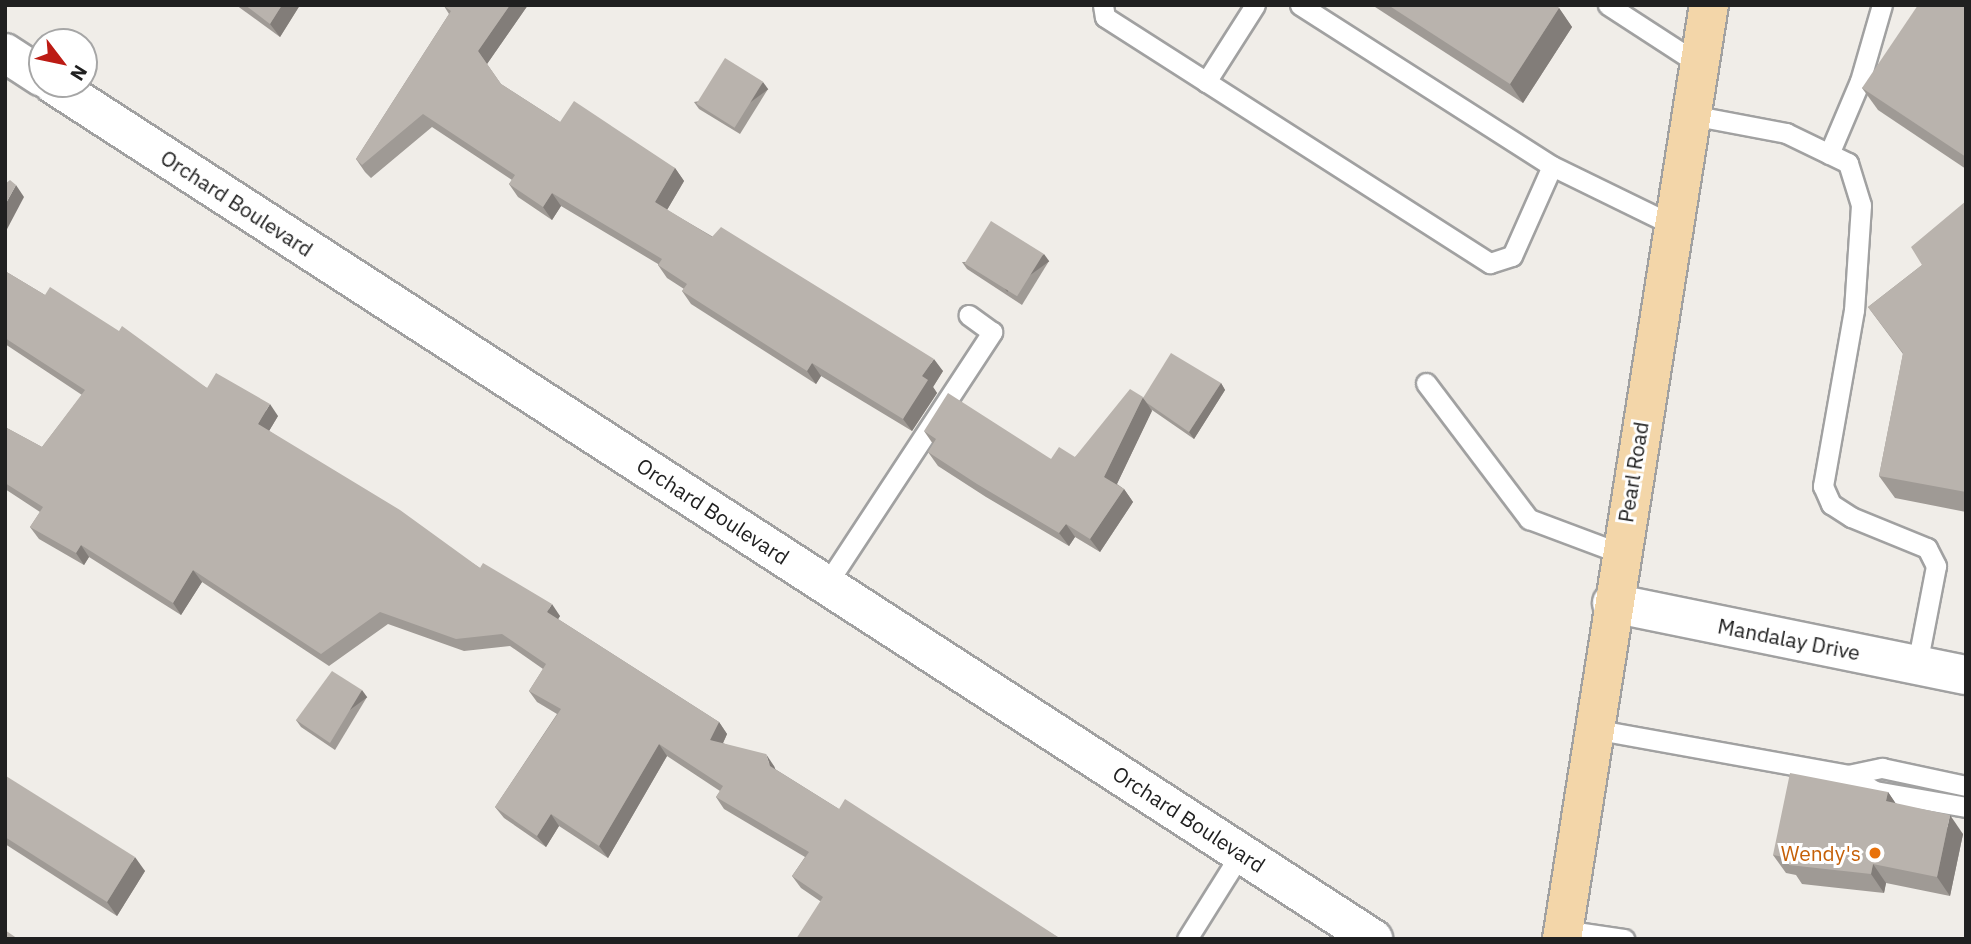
<!DOCTYPE html>
<style>
body{margin:0}
#map{position:relative;width:1971px;height:944px;overflow:hidden;background:#f0ede8;font-family:"IBM Plex Sans",sans-serif}
div>[style]{position:absolute}
.roads{filter:drop-shadow(2px 0 #a1a1a1) drop-shadow(-2px 0 #a1a1a1) drop-shadow(0 2px #a1a1a1) drop-shadow(0 -2px #a1a1a1)}
.lane>*{height:19px;margin:-9.5px;padding:0 9.5px;transform-origin:9.5px;border-radius:9.5px;background:#fff}
.street>*{height:38px;margin:-19px;padding:0 19px;transform-origin:19px;border-radius:19px;background:#fff}
.primary>*{height:38px;margin:-19px;padding:0 19px;transform-origin:19px;border-radius:19px;background:#f3d6a9}
.wall>*{inset:0;background:#9f9a95}
.shaded-wall>*{inset:0;background:#827d79;transform-origin:0 0}
.building>*{inset:0;background:#b9b3ad;transform-origin:0 0}
.dots>*{width:19px;height:19px;translate:-50% -50%;box-sizing:border-box;border:4px solid #fff;border-radius:50%}
span{translate:-50% -50%;white-space:nowrap;text-align:center;line-height:1.15;-webkit-text-stroke:6px #fff;paint-order:stroke}
.street-label{font-size:21px;color:#202020}
.food-label{font-size:21px;color:#c56008}
.right{translate:-100% -50%;text-align:right}
.frame{position:absolute;inset:0;border:7px solid #202020;pointer-events:none}
.north{position:absolute;left:28px;top:28px;width:70px;height:70px;box-sizing:border-box;background:#fff;border:2px solid #a6a6a6;border-radius:50%;rotate:122deg;font-size:19px;font-weight:700;line-height:28px;text-align:center;color:#202020}
.north::after{content:'';display:block;margin:auto;width:24px;height:32px;background:#bc1b14;clip-path:polygon(50% 0,100% 100%,50% 72%,0 100%)}
</style>
<div id="map">
<div class="roads">
<div class="lane">
<div style="left:1103px;top:5px;width:12px;rotate:81deg"></div>
<div style="left:1105px;top:17px;width:457px;rotate:32.6deg"></div>
<div style="left:1490px;top:263px;width:23px;rotate:-18deg"></div>
<div style="left:1512px;top:256px;width:98px;rotate:-66deg"></div>
<div style="left:1300px;top:5px;width:299px;rotate:32.6deg"></div>
<div style="left:1552px;top:166px;width:135px;rotate:26deg"></div>
<div style="left:1608px;top:5px;width:108px;rotate:33deg"></div>
<div style="left:1206px;top:82px;width:91px;rotate:-57.5deg"></div>
<div style="left:1691px;top:115px;width:97px;rotate:10.7deg"></div>
<div style="left:1786px;top:133px;width:69px;rotate:25.8deg"></div>
<div style="left:1848px;top:163px;width:44px;rotate:72.8deg"></div>
<div style="left:1861px;top:205px;width:105px;rotate:93.8deg"></div>
<div style="left:1854px;top:310px;width:179px;rotate:100deg"></div>
<div style="left:1823px;top:486px;width:20px;rotate:66deg"></div>
<div style="left:1831px;top:504px;width:24px;rotate:33deg"></div>
<div style="left:1851px;top:517px;width:82px;rotate:22.2deg"></div>
<div style="left:1927px;top:548px;width:20px;rotate:63deg"></div>
<div style="left:1936px;top:566px;width:101px;rotate:100.9deg"></div>
<div style="left:1829px;top:154px;width:79px;rotate:-67deg"></div>
<div style="left:1860px;top:81px;width:79px;rotate:-73.9deg"></div>
<div style="left:1426px;top:383px;width:171px;rotate:52.9deg"></div>
<div style="left:1529px;top:519px;width:97px;rotate:20.5deg"></div>
<div style="left:826px;top:585px;width:303px;rotate:-56.7deg"></div>
<div style="left:992px;top:332px;width:29px;rotate:-144deg"></div>
<div style="left:1593px;top:729px;width:259px;rotate:10.2deg"></div>
<div style="left:1848px;top:775px;width:35px;rotate:-12deg"></div>
<div style="left:1882px;top:768px;width:86px;rotate:12.1deg"></div>
<div style="left:1848px;top:775px;width:31px;rotate:31deg"></div>
<div style="left:1875px;top:791px;width:92px;rotate:10deg"></div>
<div style="left:1563px;top:930px;width:62px;rotate:8.4deg"></div>
<div style="left:1187px;top:939px;width:102px;rotate:-57.9deg"></div>
</div>
<div class="street">
<div style="left:5px;top:53px;width:44px;rotate:33deg"></div>
<div style="left:53px;top:84px;width:1573px;rotate:32.93deg"></div>
<div style="left:1612px;top:603px;width:361px;rotate:11.5deg"></div>
</div>
<div class="primary">
<div style="left:1562px;top:939px;width:945px;rotate:-81.06deg"></div>
</div>
</div>
<div class="wall">
<div style="clip-path:polygon(236px 5px,300px 5px,280px 37px)"></div>
<div style="clip-path:polygon(528px 5px,487px 64px,501px 84px,560px 122px,675px 168px,684px 181px,667px 210px,943px 371px,933px 387px,937px 393px,912px 431px,821px 376px,816px 384px,691px 304px,682px 291px,684px 289px,667px 278px,658px 265px,658px 264px,561px 206px,552px 220px,518px 197px,509px 184px,512px 180px,432px 127px,371px 178px,365px 172px,356px 159px,449px 14px,444px 6px)"></div>
<div style="clip-path:polygon(1372px 5px,1554px 5px,1559px 8px,1572px 27px,1523px 103px)"></div>
<div style="clip-path:polygon(1966px 5px,1966px 169px,1878px 110px,1862px 88px)"></div>
<div style="clip-path:polygon(768px 89px,740px 134px,699px 109px,694px 102px)"></div>
<div style="clip-path:polygon(1966px 201px,1966px 512px,1895px 498px,1879px 476px,1903px 354px,1868px 307px,1922px 265px)"></div>
<div style="clip-path:polygon(1049px 261px,1022px 305px,967px 269px,962px 262px)"></div>
<div style="clip-path:polygon(5px 271px,45px 295px,207px 388px,278px 416px,269px 431px,480px 568px,560px 616px,558px 619px,719px 722px,727px 734px,723px 743px,774px 766px,775px 769px,839px 809px,1061px 939px,820px 901px,801px 888px,792px 876px,805px 857px,724px 809px,716px 797px,720px 791px,667px 756px,608px 858px,559px 826px,546px 847px,504px 818px,495px 807px,557px 714px,537px 702px,529px 691px,543px 669px,510px 646px,464px 651px,388px 624px,329px 666px,202px 582px,181px 615px,89px 557px,84px 565px,39px 539px,30px 527px,40px 512px,5px 489px,5px 427px,42px 447px,82px 395px,5px 344px)"></div>
<div style="clip-path:polygon(1221px 383px,1225px 390px,1194px 439px,1152px 410px,1117px 484px,1124px 489px,1133px 502px,1100px 552px,1075px 537px,1069px 546px,986px 497px,938px 466px,928px 452px,933px 444px,924px 431px,1051px 459px,1075px 457px,1143px 398px)"></div>
<div style="clip-path:polygon(367px 697px,335px 750px,301px 727px,296px 720px)"></div>
<div style="clip-path:polygon(5px 778px,145px 871px,117px 916px,5px 844px)"></div>
<div style="clip-path:polygon(1888px 792px,1895px 803px,1963px 834px,1950px 896px,1886px 883px,1884px 893px,1802px 884px,1796px 875px,1786px 873px,1773px 855px)"></div>
</div>
<div class="shaded-wall">
<div style="clip-path:polygon(282px 5px,300px 5px,280px 37px,270px 24px)"></div>
<div style="clip-path:polygon(510px 5px,528px 5px,487px 64px,478px 51px)"></div>
<div style="clip-path:polygon(1559px 8px,1572px 27px,1523px 103px,1510px 84px)"></div>
<div style="left:763px;top:82px;width:9px;height:53px;rotate:54deg"></div>
<div style="clip-path:polygon(675px 168px,684px 181px,664px 215px,655px 202px)"></div>
<div style="clip-path:polygon(16px 185px,24px 197px,5px 233px,5px 205px)"></div>
<div style="clip-path:polygon(552px 193px,561px 206px,552px 220px,543px 207px)"></div>
<div style="left:1044px;top:254px;width:9px;height:52px;rotate:54deg"></div>
<div style="clip-path:polygon(934px 359px,943px 371px,933px 387px,937px 393px,912px 431px,903px 419px,922px 376px)"></div>
<div style="clip-path:polygon(812px 363px,821px 376px,816px 384px,807px 371px)"></div>
<div style="clip-path:polygon(1221px 383px,1225px 390px,1194px 439px,1189px 432px)"></div>
<div style="clip-path:polygon(1143px 397px,1152px 411px,1114px 490px,1104px 477px)"></div>
<div style="clip-path:polygon(270px 404px,278px 416px,266px 436px,258px 424px)"></div>
<div style="clip-path:polygon(1124px 489px,1133px 502px,1100px 552px,1090px 539px)"></div>
<div style="clip-path:polygon(1066px 524px,1075px 537px,1069px 546px,1059px 533px)"></div>
<div style="clip-path:polygon(81px 545px,89px 557px,84px 565px,76px 553px)"></div>
<div style="clip-path:polygon(193px 570px,202px 582px,181px 615px,173px 603px)"></div>
<div style="clip-path:polygon(552px 604px,560px 616px,555px 624px,547px 612px)"></div>
<div style="left:362px;top:690px;width:9px;height:62px;rotate:54deg"></div>
<div style="clip-path:polygon(719px 722px,727px 734px,719px 752px,710px 740px)"></div>
<div style="clip-path:polygon(659px 744px,667px 756px,608px 858px,599px 846px)"></div>
<div style="clip-path:polygon(766px 754px,774px 766px,779px 778px,770px 766px)"></div>
<div style="clip-path:polygon(1888px 792px,1901px 811px,1886px 801px)"></div>
<div style="clip-path:polygon(551px 814px,559px 826px,546px 847px,537px 836px)"></div>
<div style="clip-path:polygon(1950px 815px,1963px 834px,1950px 896px,1937px 877px)"></div>
<div style="clip-path:polygon(135px 857px,145px 871px,117px 916px,107px 902px)"></div>
<div style="clip-path:polygon(1873px 864px,1886px 883px,1884px 893px,1871px 874px)"></div>
</div>
<div class="building">
<div style="clip-path:polygon(245px 5px,282px 5px,270px 24px)"></div>
<div style="clip-path:polygon(444px 5px,510px 5px,478px 51px,501px 84px,560px 122px,574px 101px,675px 168px,655px 202px,712px 237px,721px 227px,934px 359px,922px 376px,928px 380px,903px 419px,812px 363px,807px 371px,682px 291px,687px 284px,658px 265px,662px 259px,552px 193px,543px 207px,509px 184px,515px 175px,423px 114px,362px 165px,356px 159px,451px 11px,444px 6px)"></div>
<div style="clip-path:polygon(1388px 5px,1554px 5px,1559px 8px,1510px 84px)"></div>
<div style="clip-path:polygon(1918px 5px,1966px 5px,1966px 157px,1862px 88px)"></div>
<div style="left:725px;top:58px;width:45px;height:54px;rotate:32deg"></div>
<div style="clip-path:polygon(10px 180px,16px 185px,5px 205px,5px 184px)"></div>
<div style="clip-path:polygon(1966px 201px,1966px 492px,1879px 476px,1903px 353px,1868px 307px,1922px 265px,1911px 247px)"></div>
<div style="left:991px;top:221px;width:62px;height:50px;rotate:32deg"></div>
<div style="clip-path:polygon(5px 271px,45px 295px,50px 287px,119px 331px,122px 326px,207px 388px,216px 373px,270px 404px,258px 424px,400px 510px,480px 568px,483px 563px,552px 604px,547px 612px,719px 722px,710px 740px,766px 754px,770px 766px,839px 809px,845px 799px,1061px 939px,796px 939px,823px 897px,792px 876px,809px 852px,716px 797px,723px 786px,659px 744px,599px 846px,551px 814px,537px 836px,495px 807px,561px 709px,529px 691px,546px 664px,502px 634px,456px 639px,380px 612px,321px 654px,193px 570px,173px 603px,81px 545px,76px 553px,30px 527px,43px 507px,5px 483px,5px 427px,42px 447px,85px 390px,5px 338px)"></div>
<div style="clip-path:polygon(1171px 353px,1221px 383px,1189px 432px,1147px 403px,1143px 398px)"></div>
<div style="clip-path:polygon(1130px 389px,1143px 397px,1104px 477px,1124px 489px,1090px 539px,1066px 524px,1059px 533px,977px 484px,928px 452px,936px 439px,924px 431px,948px 393px,1051px 459px,1059px 447px,1075px 457px)"></div>
<div style="clip-path:polygon(332px 671px,362px 690px,330px 743px,296px 720px)"></div>
<div style="clip-path:polygon(1790px 773px,1888px 792px,1886px 801px,1950px 815px,1937px 877px,1873px 864px,1871px 874px,1789px 865px,1789px 858px,1773px 855px)"></div>
<div style="clip-path:polygon(6px 776px,135px 857px,107px 902px,5px 837px,5px 778px)"></div>
<div style="clip-path:polygon(5px 930px,18px 939px,5px 939px)"></div>
</div>
<div class="dots">
<div style="left:1875px;top:853px;background:#e8710a"></div>
</div>
<div class="street-label">
<span style="left:237px;top:203px;rotate:33deg">Orchard Boulevard</span>
<span style="left:1633px;top:472px;rotate:-81deg">Pearl Road</span>
<span style="left:713px;top:511px;rotate:33deg">Orchard Boulevard</span>
<span style="left:1789px;top:639px;rotate:11deg">Mandalay Drive</span>
<span style="left:1189px;top:819px;rotate:33deg">Orchard Boulevard</span>
</div>
<div class="food-label">
<span class="right" style="left:1861px;top:853px">Wendy's</span>
</div>
<div class="frame"></div>
<div class="north">N</div>
</div>
